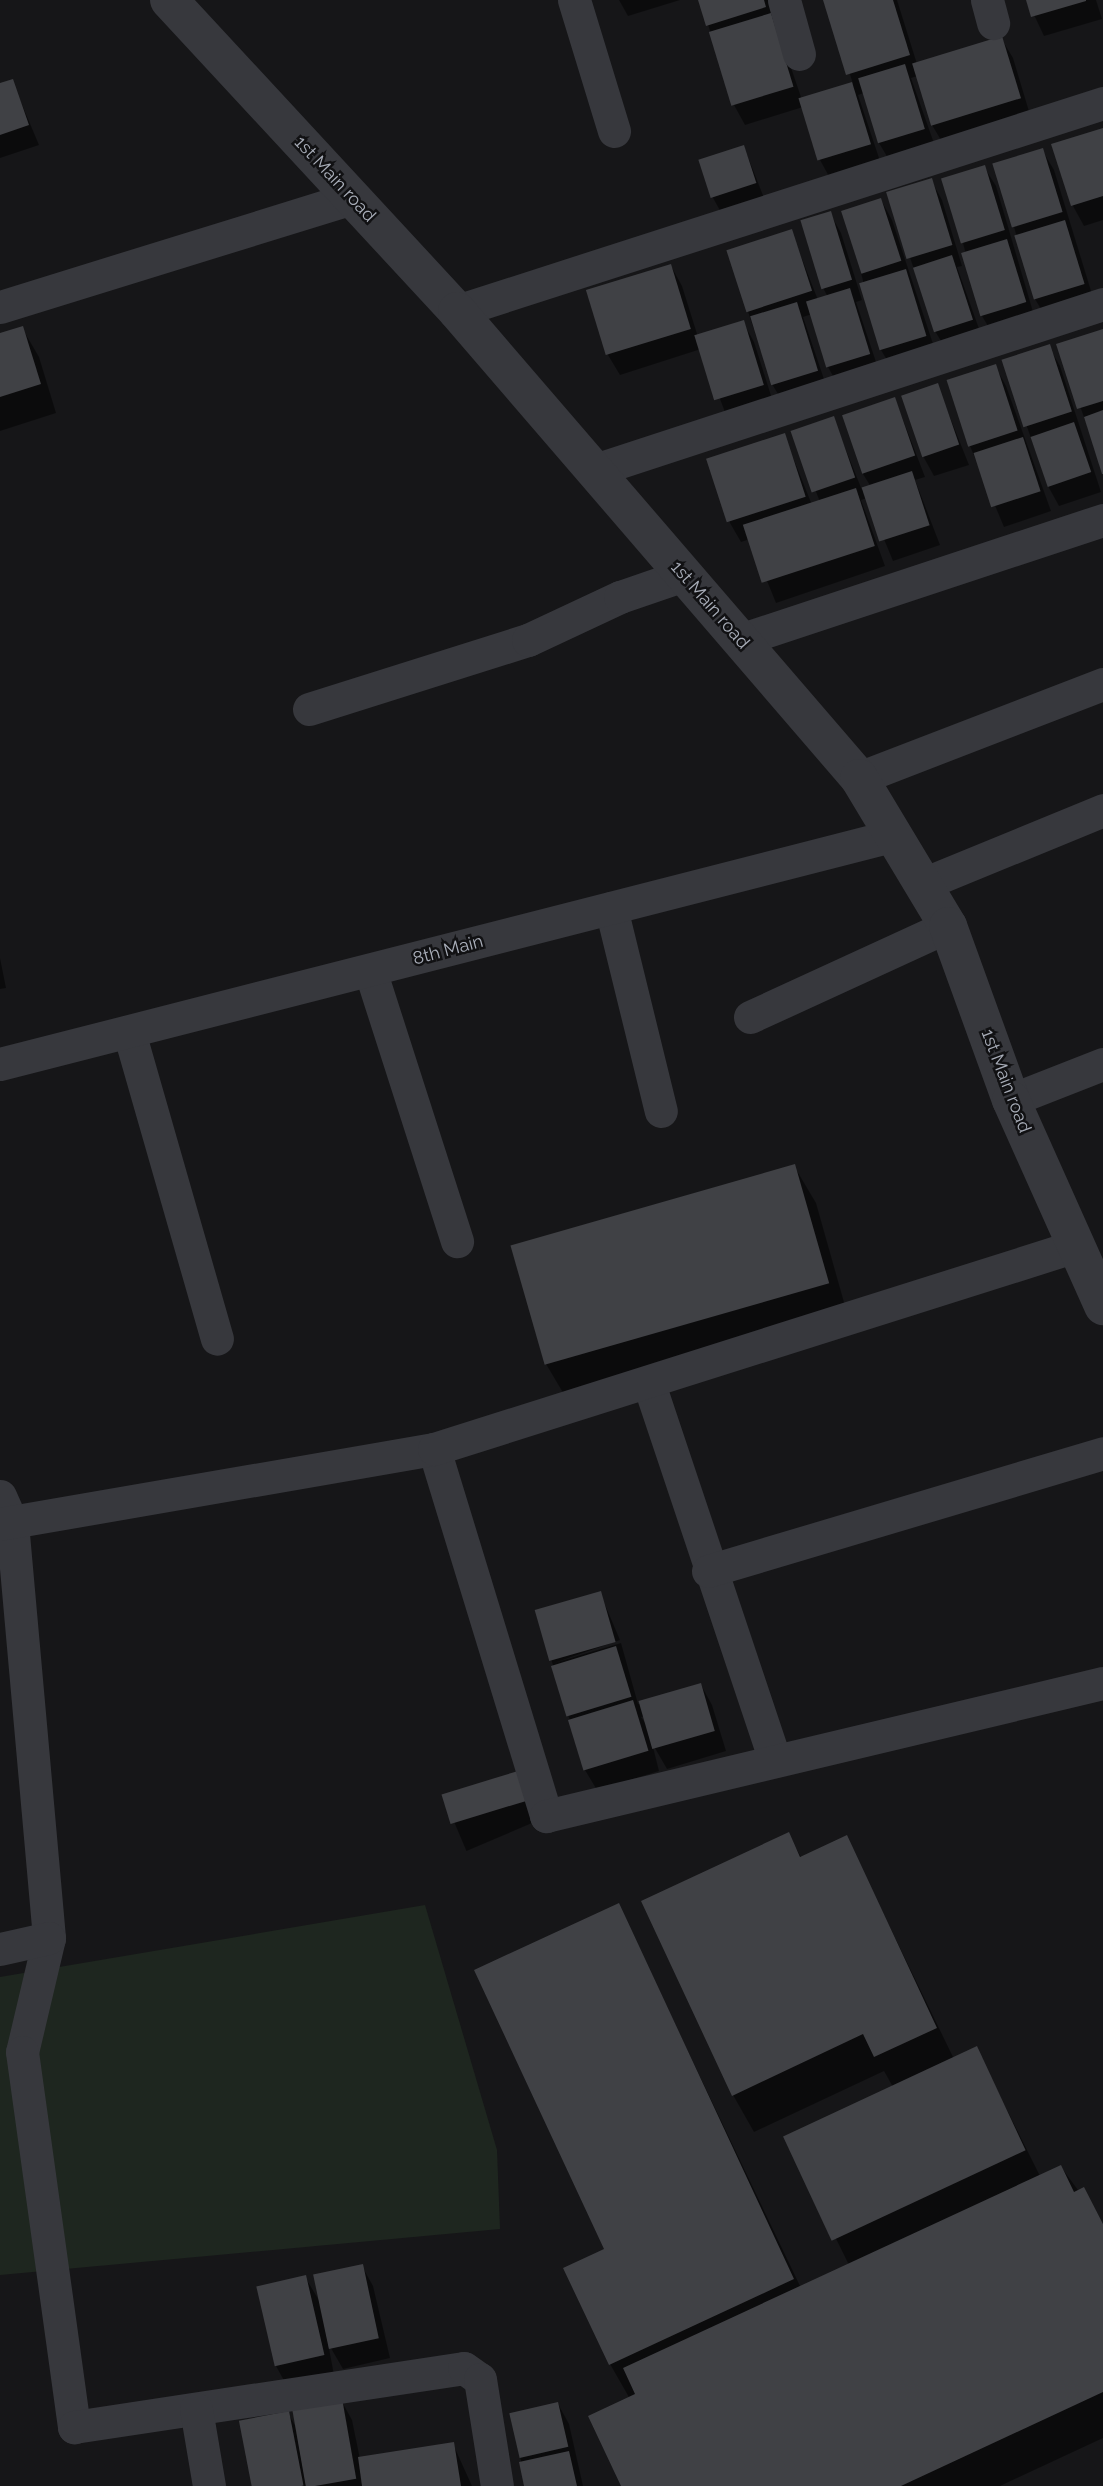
<!DOCTYPE html>
<style>
body{margin:0}
#map{position:relative;width:1103px;height:2486px;overflow:hidden;background:#161618;font-family:Raleway,sans-serif}
div>[style]{position:absolute}
.green>*{inset:0;background:#1e261f}
.shadow>*{inset:0;background:#0007;transform-origin:0 0}
.building>*{inset:0;background:#404145;transform-origin:0 0}
.minor>*{height:33px;margin:-16.5px;padding:0 16.5px;transform-origin:16.5px;border-radius:16.5px;background:#37383d}
.tertiary>*{height:38px;margin:-19px;padding:0 19px;transform-origin:19px;border-radius:19px;background:#37383d}
span{translate:-50% -50%;white-space:nowrap;text-align:center;line-height:1.15;-webkit-text-stroke:5px #111113;paint-order:stroke}
.street-label{font-size:18px;color:#a8adb8}
</style>
<div id="map">
<div class="green">
<div style="clip-path:polygon(425px 1905px,497px 2150px,500px 2229px,0 2275px,0 1977px)"></div>
</div>
<div class="shadow">
<div style="clip-path:polygon(619px 0,680px 0,628px 16px)"></div>
<div style="clip-path:polygon(700px 0,768px 0,802px 100px,853px 84px,827px 0,897px 0,917px 64px,1001px 38px,1013px 58px,1031px 118px,944px 145px,932px 125px,917px 76px,911px 78px,936px 149px,891px 163px,879px 143px,864px 93px,858px 95px,881px 164px,831px 180px,820px 160px,803px 107px,745px 125px,734px 105px)"></div>
<div style="clip-path:polygon(1027px 0,1096px 0,1102px 19px,1044px 36px)"></div>
<div style="clip-path:polygon(12px 81px,39px 145px,0 158px,0 85px)"></div>
<div style="clip-path:polygon(1103px 130px,1103px 220px,1084px 226px,1073px 206px,1054px 145px)"></div>
<div style="clip-path:polygon(744px 147px,766px 203px,723px 216px,712px 196px)"></div>
<div style="clip-path:polygon(1042px 150px,1054px 170px,1095px 304px,1047px 319px,1035px 299px,1014px 227px)"></div>
<div style="clip-path:polygon(984px 167px,996px 186px,1036px 322px,994px 336px,982px 316px,963px 243px)"></div>
<div style="clip-path:polygon(931px 180px,942px 200px,962px 266px,957px 267px,983px 340px,947px 351px,935px 331px,888px 193px)"></div>
<div style="clip-path:polygon(881px 200px,892px 220px,937px 356px,893px 370px,881px 350px,861px 273px)"></div>
<div style="clip-path:polygon(830px 213px,841px 233px,862px 300px,856px 302px,880px 374px,839px 387px,828px 367px,812px 314px,803px 317px,828px 391px,784px 404px,772px 384px,728px 251px,791px 231px,818px 300px,828px 297px,823px 288px)"></div>
<div style="clip-path:polygon(671px 266px,682px 286px,698px 337px,743px 322px,754px 342px,774px 405px,728px 420px,701px 349px,620px 375px,608px 355px)"></div>
<div style="clip-path:polygon(22px 328px,39px 357px,56px 413px,0 431px,0 335px)"></div>
<div style="clip-path:polygon(1103px 331px,1103px 470px,1058px 345px)"></div>
<div style="clip-path:polygon(1049px 347px,1060px 366px,1101px 492px,1059px 506px,1048px 486px,1004px 362px)"></div>
<div style="clip-path:polygon(995px 366px,1006px 386px,1051px 511px,1004px 527px,970px 446px)"></div>
<div style="clip-path:polygon(937px 385px,969px 465px,934px 476px,923px 456px)"></div>
<div style="clip-path:polygon(895px 399px,925px 477px,915px 480px,940px 545px,893px 561px,867px 498px,861px 500px,885px 566px,776px 603px,750px 539px,741px 542px,730px 523px,709px 461px,784px 435px,812px 505px,820px 502px,793px 432px,833px 418px,862px 490px,871px 487px,863px 474px)"></div>
<div style="clip-path:polygon(0 958px,6px 988px,0 989px)"></div>
<div style="clip-path:polygon(794px 1166px,816px 1203px,849px 1320px,568px 1401px,546px 1364px)"></div>
<div style="clip-path:polygon(evenodd,600px 1593px,620px 1640px,554px 1663px,621px 1643px,638px 1704px,701px 1685px,712px 1705px,726px 1751px,667px 1769px,652px 1743px,659px 1771px,597px 1790px,585px 1770px,537px 1613px,600px 1593px,645px 1716px,648px 1727px,641px 1717px,645px 1716px)"></div>
<div style="left:517px;top:1773px;width:52px;height:77px;rotate:67deg"></div>
<div style="clip-path:polygon(788px 1834px,801px 1857px,846px 1837px,954px 2059px,976px 2048px,1040px 2176px,1061px 2167px,1103px 2224px,1103px 2438px,1000px 2486px,623px 2486px,630px 2399px,610px 2364px,606px 2250px,618px 1905px,801px 2288px,849px 2265px,786px 2138px,893px 2087px,884px 2071px,754px 2132px,733px 2095px)"></div>
<div style="clip-path:polygon(362px 2266px,373px 2286px,390px 2358px,343px 2369px,328px 2343px,334px 2375px,287px 2386px,276px 2366px,305px 2277px,320px 2302px)"></div>
<div style="clip-path:polygon(341px 2400px,352px 2420px,360px 2459px,453px 2444px,472px 2486px,253px 2486px,288px 2413px,297px 2429px)"></div>
<div style="clip-path:polygon(558px 2404px,569px 2424px,583px 2486px,526px 2486px,520px 2456px)"></div>
</div>
<div class="building">
<div style="clip-path:polygon(698px 0,764px 0,766px 7px,706px 26px)"></div>
<div style="clip-path:polygon(823px 0,893px 0,910px 55px,846px 75px)"></div>
<div style="clip-path:polygon(1026px 0,1086px 0,1086px 1px,1031px 17px)"></div>
<div style="left:771px;top:13px;width:77px;height:65px;rotate:73deg"></div>
<div style="left:1002px;top:36px;width:65px;height:94px;rotate:73deg"></div>
<div style="left:905px;top:64px;width:68px;height:49px;rotate:73deg"></div>
<div style="clip-path:polygon(13px 79px,29px 125px,0 135px,0 83px)"></div>
<div style="left:852px;top:82px;width:65px;height:56px;rotate:73deg"></div>
<div style="clip-path:polygon(1103px 128px,1103px 196px,1071px 206px,1051px 144px)"></div>
<div style="left:744px;top:145px;width:40px;height:48px;rotate:72deg"></div>
<div style="left:1043px;top:148px;width:67px;height:53px;rotate:73deg"></div>
<div style="left:985px;top:165px;width:68px;height:46px;rotate:73deg"></div>
<div style="left:932px;top:178px;width:70px;height:48px;rotate:73deg"></div>
<div style="left:881px;top:198px;width:66px;height:42px;rotate:72deg"></div>
<div style="left:831px;top:211px;width:72px;height:32px;rotate:73deg"></div>
<div style="left:1065px;top:220px;width:67px;height:53px;rotate:73deg"></div>
<div style="left:792px;top:229px;width:65px;height:69px;rotate:72deg"></div>
<div style="left:1007px;top:239px;width:66px;height:48px;rotate:73deg"></div>
<div style="left:952px;top:255px;width:68px;height:41px;rotate:72deg"></div>
<div style="left:671px;top:264px;width:68px;height:89px;rotate:73deg"></div>
<div style="left:906px;top:269px;width:70px;height:49px;rotate:73deg"></div>
<div style="left:850px;top:288px;width:69px;height:46px;rotate:73deg"></div>
<div style="left:797px;top:302px;width:72px;height:49px;rotate:73deg"></div>
<div style="left:744px;top:320px;width:68px;height:52px;rotate:73deg"></div>
<div style="clip-path:polygon(23px 326px,41px 384px,0 397px,0 333px)"></div>
<div style="clip-path:polygon(1103px 329px,1103px 401px,1077px 409px,1056px 344px)"></div>
<div style="left:1050px;top:344px;width:71px;height:51px;rotate:72deg"></div>
<div style="left:996px;top:364px;width:70px;height:52px;rotate:72deg"></div>
<div style="left:938px;top:383px;width:65px;height:39px;rotate:71deg"></div>
<div style="left:895px;top:397px;width:62px;height:56px;rotate:71deg"></div>
<div style="clip-path:polygon(1103px 410px,1103px 474px,1102px 474px,1084px 417px)"></div>
<div style="left:834px;top:416px;width:65px;height:46px;rotate:71deg"></div>
<div style="left:1074px;top:422px;width:53px;height:46px;rotate:71deg"></div>
<div style="left:785px;top:433px;width:67px;height:83px;rotate:72deg"></div>
<div style="left:1023px;top:437px;width:57px;height:52px;rotate:72deg"></div>
<div style="left:912px;top:471px;width:57px;height:53px;rotate:72deg"></div>
<div style="left:856px;top:488px;width:61px;height:119px;rotate:72deg"></div>
<div style="left:795px;top:1164px;width:124px;height:296px;rotate:74deg"></div>
<div style="left:601px;top:1591px;width:53px;height:69px;rotate:74deg"></div>
<div style="left:616px;top:1646px;width:53px;height:68px;rotate:73deg"></div>
<div style="left:701px;top:1683px;width:50px;height:65px;rotate:74deg"></div>
<div style="left:633px;top:1700px;width:53px;height:68px;rotate:73deg"></div>
<div style="left:518px;top:1771px;width:31px;height:80px;rotate:73deg"></div>
<div style="clip-path:polygon(789px 1832px,800px 1857px,847px 1835px,937px 2028px,874px 2057px,863px 2034px,732px 2096px,641px 1901px)"></div>
<div style="clip-path:polygon(619px 1903px,794px 2279px,609px 2365px,563px 2268px,604px 2249px,474px 1970px)"></div>
<div style="left:977px;top:2046px;width:115px;height:214px;rotate:65deg"></div>
<div style="clip-path:polygon(1061px 2165px,1074px 2192px,1084px 2187px,1103px 2224px,1103px 2392px,901px 2486px,621px 2486px,588px 2416px,635px 2394px,623px 2368px)"></div>
<div style="left:363px;top:2264px;width:76px;height:51px;rotate:78deg"></div>
<div style="left:306px;top:2275px;width:82px;height:51px;rotate:77deg"></div>
<div style="left:342px;top:2398px;width:82px;height:51px;rotate:80deg"></div>
<div style="left:558px;top:2402px;width:46px;height:50px;rotate:77deg"></div>
<div style="left:289px;top:2411px;width:76px;height:51px;rotate:79deg"></div>
<div style="clip-path:polygon(454px 2442px,461px 2486px,362px 2486px,358px 2457px)"></div>
<div style="clip-path:polygon(569px 2451px,577px 2486px,524px 2486px,519px 2462px)"></div>
</div>
<div class="minor">
<div style="left:574px;top:0;width:137px;rotate:73deg"></div>
<div style="left:784px;top:0;width:56px;rotate:74.5deg"></div>
<div style="left:987px;top:0;width:24px;rotate:75deg"></div>
<div style="left:0;top:307px;width:369px;rotate:-17.2deg"></div>
<div style="left:457px;top:311px;width:679px;rotate:-17.85deg"></div>
<div style="left:592px;top:471px;width:538px;rotate:-18.1deg"></div>
<div style="left:740px;top:640px;width:382px;rotate:-18.3deg"></div>
<div style="left:309px;top:709px;width:230px;rotate:-17.5deg"></div>
<div style="left:528px;top:640px;width:102px;rotate:-25.1deg"></div>
<div style="left:620px;top:597px;width:68px;rotate:-19deg"></div>
<div style="left:859px;top:778px;width:261px;rotate:-21.1deg"></div>
<div style="left:923px;top:884px;width:195px;rotate:-22.3deg"></div>
<div style="left:611px;top:908px;width:209px;rotate:76.2deg"></div>
<div style="left:370px;top:970px;width:285px;rotate:72.2deg"></div>
<div style="left:750px;top:1017px;width:218px;rotate:-24.7deg"></div>
<div style="left:129px;top:1032px;width:319px;rotate:74deg"></div>
<div style="left:0;top:1064px;width:924px;rotate:-14.35deg"></div>
<div style="left:1011px;top:1100px;width:99px;rotate:-21.4deg"></div>
<div style="left:649px;top:1384px;width:397px;rotate:71.5deg"></div>
<div style="left:434px;top:1449px;width:384px;rotate:73deg"></div>
<div style="left:546px;top:1816px;width:573px;rotate:-13.43deg"></div>
<div style="left:0;top:1496px;width:30px;rotate:66deg"></div>
<div style="left:12px;top:1523px;width:417px;rotate:84.9deg"></div>
<div style="left:49px;top:1938px;width:117px;rotate:103.3deg"></div>
<div style="left:22px;top:2052px;width:379px;rotate:82.1deg"></div>
<div style="left:74px;top:2427px;width:394px;rotate:-8.6deg"></div>
<div style="left:464px;top:2368px;width:19px;rotate:35deg"></div>
<div style="left:480px;top:2379px;width:108px;rotate:81deg"></div>
<div style="left:0;top:1524px;width:440px;rotate:-9.8deg"></div>
<div style="left:434px;top:1449px;width:673px;rotate:-17.55deg"></div>
<div style="left:708px;top:1571px;width:412px;rotate:-16.6deg"></div>
<div style="left:0;top:1949px;width:50px;rotate:-12.7deg"></div>
<div style="left:196px;top:2409px;width:78px;rotate:80.4deg"></div>
</div>
<div class="tertiary">
<div style="left:169px;top:0;width:424px;rotate:47.2deg"></div>
<div style="left:457px;top:311px;width:616px;rotate:49.28deg"></div>
<div style="left:859px;top:778px;width:173px;rotate:59deg"></div>
<div style="left:948px;top:926px;width:185px;rotate:70.1deg"></div>
<div style="left:1011px;top:1100px;width:226px;rotate:65.9deg"></div>
</div>
<div class="street-label">
<span style="left:335px;top:179px;rotate:47deg">1st Main road</span>
<span style="left:710px;top:605px;rotate:49deg">1st Main road</span>
<span style="left:448px;top:950px;rotate:-15deg">8th Main</span>
<span style="left:1006px;top:1081px;rotate:69deg">1st Main road</span>
</div>
</div>
